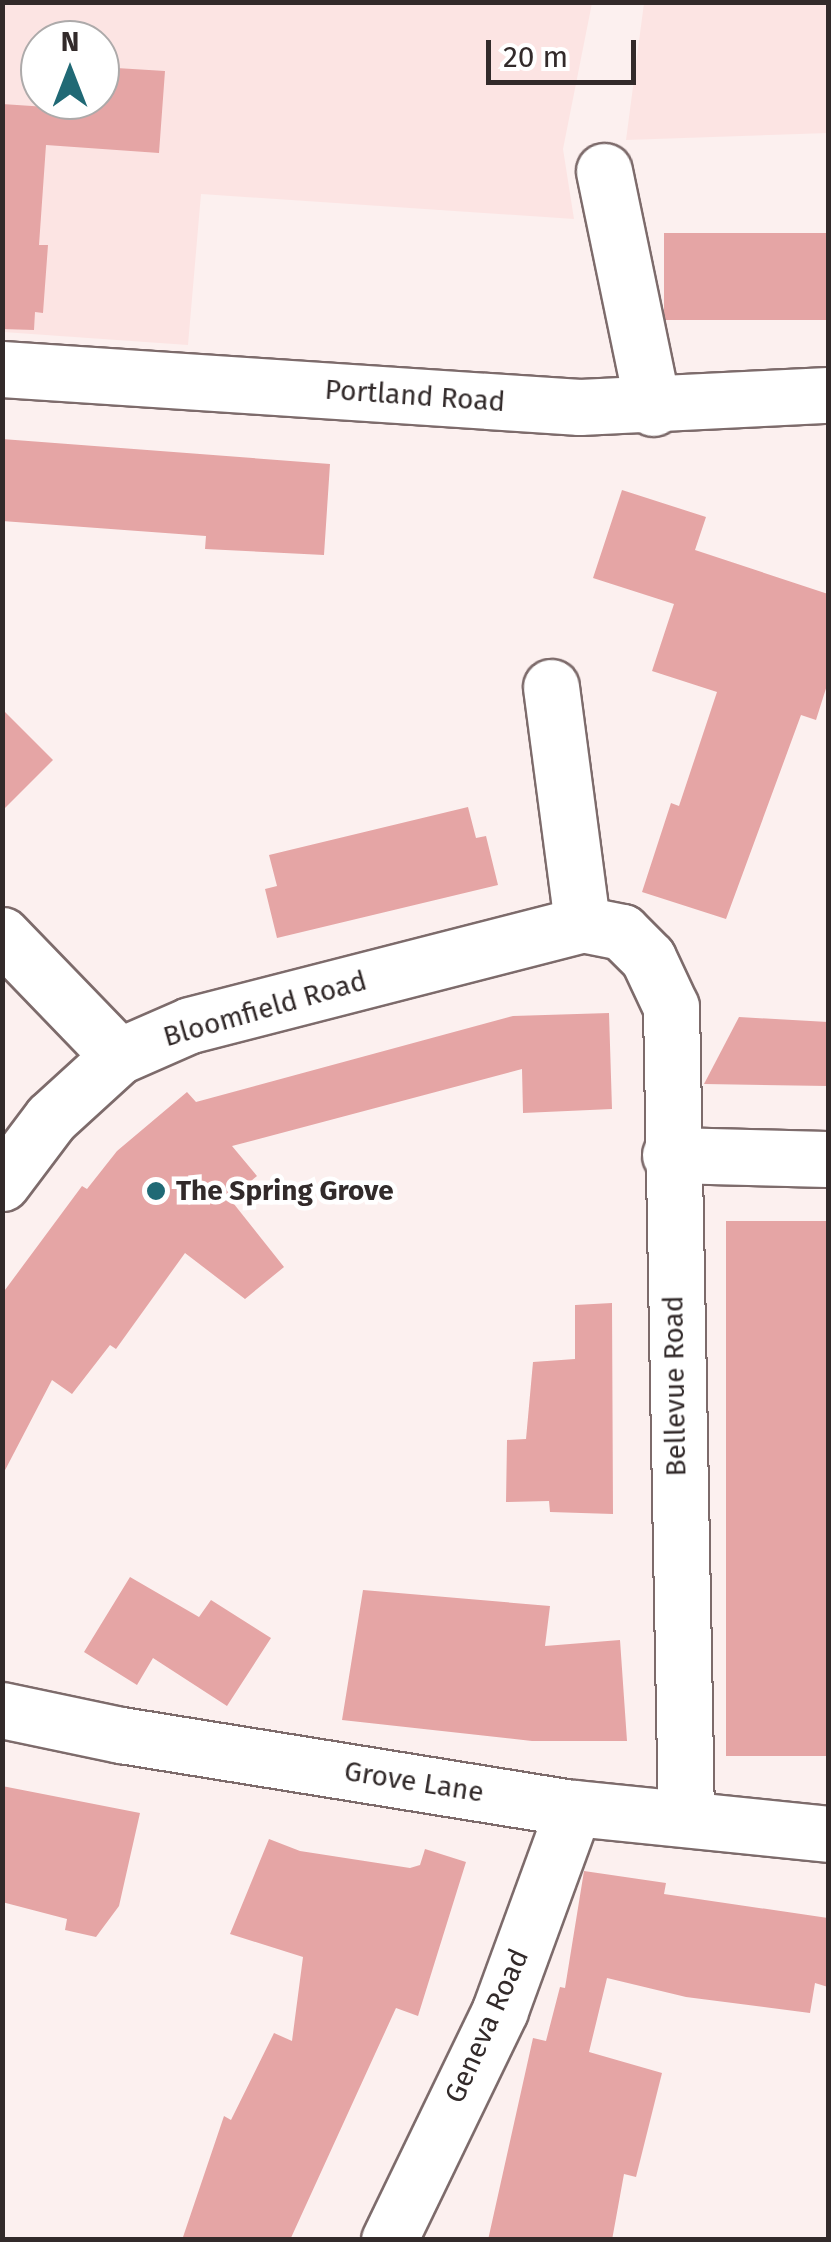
<!DOCTYPE html>
<style>
body{margin:0}
#map{position:relative;width:831px;height:2242px;overflow:hidden;background:#fcf0ef;font-family:"Fira Sans",sans-serif}
div>[style]{position:absolute}
.built>*{inset:0;background:#fce4e3}
.building>*{inset:0;background:#e5a5a5;transform-origin:0 0}
.roads{filter:drop-shadow(2px 0 #7d6b6b) drop-shadow(-2px 0 #7d6b6b) drop-shadow(0 2px #7d6b6b) drop-shadow(0 -2px #7d6b6b)}
.minor>*{height:55px;margin:-27.5px;padding:0 27.5px;transform-origin:27.5px;border-radius:27.5px;background:#fff}
.dots>*{width:28px;height:28px;translate:-50% -50%;box-sizing:border-box;border:5px solid #fff;border-radius:50%}
span{translate:-50% -50%;white-space:nowrap;text-align:center;line-height:1.15;-webkit-text-stroke:9px #fff;paint-order:stroke}
.street-label{font-size:28px;color:#322a2a}
.poi-label{font-size:28px;color:#322a2a;font-weight:700}
.left{translate:0 -50%;text-align:left}
.frame{position:absolute;inset:0;border:5px solid #322a2a;pointer-events:none}
.north{position:absolute;left:20px;top:20px;width:100px;height:100px;box-sizing:border-box;background:#fff;border:2px solid #adaaaa;border-radius:50%;rotate:0deg;font-size:28px;font-weight:700;line-height:40px;text-align:center;color:#322a2a}
.north::after{content:'';display:block;margin:auto;width:35px;height:45px;background:#206975;clip-path:polygon(50% 0,100% 100%,50% 72%,0 100%)}
.scale{position:absolute;left:486px;top:40px;width:150px;height:45px;box-sizing:border-box;border:5px solid #322a2a;border-top:0;padding-left:12px;font-size:30px;line-height:35px;white-space:nowrap;color:#322a2a;-webkit-text-stroke:8px #fff;paint-order:stroke}
</style>
<div id="map">
<div class="built">
<div style="clip-path:polygon(evenodd,2px 3px,592px 3px,563px 149px,574px 219px,201px 194px,188px 345px,3px 332px,2px 3px,40px 40px,100px 40px,100px 100px,40px 100px,40px 40px)"></div>
<div style="clip-path:polygon(644px 3px,828px 3px,828px 133px,626px 140px)"></div>
</div>
<div class="building">
<div style="clip-path:polygon(100px 67px,165px 71px,159px 153px,46px 145px,39px 245px,48px 245px,43px 313px,35px 312px,34px 330px,2px 329px,2px 104px,47px 107px,100px 100px)"></div>
<div style="left:828px;top:233px;width:87px;height:164px;rotate:90deg"></div>
<div style="clip-path:polygon(2px 439px,330px 464px,324px 555px,205px 549px,206px 536px,2px 521px)"></div>
<div style="clip-path:polygon(622px 490px,706px 517px,695px 550px,828px 594px,828px 682px,816px 720px,801px 715px,726px 919px,642px 892px,671px 803px,679px 806px,717px 692px,652px 671px,674px 604px,593px 578px)"></div>
<div style="clip-path:polygon(2px 709px,53px 760px,2px 811px)"></div>
<div style="clip-path:polygon(468px 807px,476px 838px,486px 836px,498px 885px,277px 938px,265px 889px,277px 886px,269px 855px)"></div>
<div style="clip-path:polygon(609px 1013px,612px 1109px,523px 1113px,522px 1069px,232px 1146px,257px 1176px,230px 1199px,284px 1267px,245px 1299px,185px 1253px,116px 1349px,110px 1345px,72px 1394px,52px 1380px,2px 1476px,2px 1294px,82px 1186px,87px 1189px,117px 1151px,187px 1092px,196px 1102px,513px 1016px)"></div>
<div style="clip-path:polygon(739px 1017px,828px 1022px,828px 1086px,704px 1084px)"></div>
<div style="left:726px;top:1221px;width:102px;height:535px"></div>
<div style="clip-path:polygon(612px 1303px,613px 1514px,550px 1512px,549px 1501px,506px 1502px,507px 1440px,526px 1439px,533px 1362px,575px 1359px,575px 1305px)"></div>
<div style="clip-path:polygon(130px 1577px,199px 1617px,211px 1600px,271px 1638px,227px 1706px,153px 1658px,137px 1685px,84px 1652px)"></div>
<div style="clip-path:polygon(363px 1590px,550px 1606px,545px 1646px,620px 1640px,627px 1741px,532px 1741px,342px 1720px)"></div>
<div style="clip-path:polygon(2px 1786px,140px 1813px,119px 1906px,96px 1937px,65px 1930px,67px 1919px,2px 1902px)"></div>
<div style="clip-path:polygon(269px 1839px,300px 1851px,410px 1868px,420px 1865px,425px 1849px,466px 1862px,418px 2016px,396px 2008px,290px 2240px,182px 2240px,224px 2116px,231px 2120px,274px 2033px,292px 2041px,303px 1957px,230px 1934px)"></div>
<div style="clip-path:polygon(584px 1871px,666px 1883px,664px 1894px,828px 1918px,828px 1987px,815px 1983px,810px 2013px,686px 1997px,607px 1978px,589px 2052px,662px 2073px,636px 2177px,624px 2174px,612px 2240px,488px 2240px,533px 2038px,546px 2041px,560px 1987px,565px 1988px)"></div>
</div>
<div class="roads">
<div class="minor">
<div style="left:604px;top:171px;width:242px;rotate:78.3deg"></div>
<div style="left:2px;top:369px;width:579px;rotate:3.76deg"></div>
<div style="left:580px;top:407px;width:248px;rotate:-2.8deg"></div>
<div style="left:551px;top:687px;width:239px;rotate:82.5deg"></div>
<div style="left:2px;top:935px;width:168px;rotate:46deg"></div>
<div style="left:670px;top:1155px;width:158px;rotate:1.5deg"></div>
<div style="left:2px;top:1183px;width:81px;rotate:-53deg"></div>
<div style="left:51px;top:1118px;width:92px;rotate:-42.4deg"></div>
<div style="left:119px;top:1056px;width:77px;rotate:-23.6deg"></div>
<div style="left:190px;top:1025px;width:405px;rotate:-14.4deg"></div>
<div style="left:582px;top:924px;width:41px;rotate:11.3deg"></div>
<div style="left:622px;top:932px;width:37px;rotate:45deg"></div>
<div style="left:648px;top:958px;width:54px;rotate:64.9deg"></div>
<div style="left:671px;top:1007px;width:811px;rotate:88.94deg"></div>
<div style="left:2px;top:1710px;width:122px;rotate:11.9deg"></div>
<div style="left:121px;top:1735px;width:459px;rotate:9.2deg"></div>
<div style="left:574px;top:1808px;width:255px;rotate:5.8deg"></div>
<div style="left:389px;top:2240px;width:255px;rotate:-64.2deg"></div>
<div style="left:500px;top:2010px;width:215px;rotate:-69.9deg"></div>
</div>
</div>
<div class="dots">
<div style="left:156px;top:1191px;background:#206975"></div>
</div>
<div class="street-label">
<span style="left:415px;top:396px;rotate:4deg">Portland Road</span>
<span style="left:265px;top:1009px;rotate:-16deg">Bloomfield Road</span>
<span style="left:675px;top:1386px;rotate:-91deg">Bellevue Road</span>
<span style="left:414px;top:1782px;rotate:9deg">Grove Lane</span>
<span style="left:487px;top:2026px;rotate:-66deg">Geneva Road</span>
</div>
<div class="poi-label">
<span class="left" style="left:176px;top:1191px">The Spring Grove</span>
</div>
<div class="frame"></div>
<div class="north">N</div>
<div class="scale">20 m</div>
</div>
